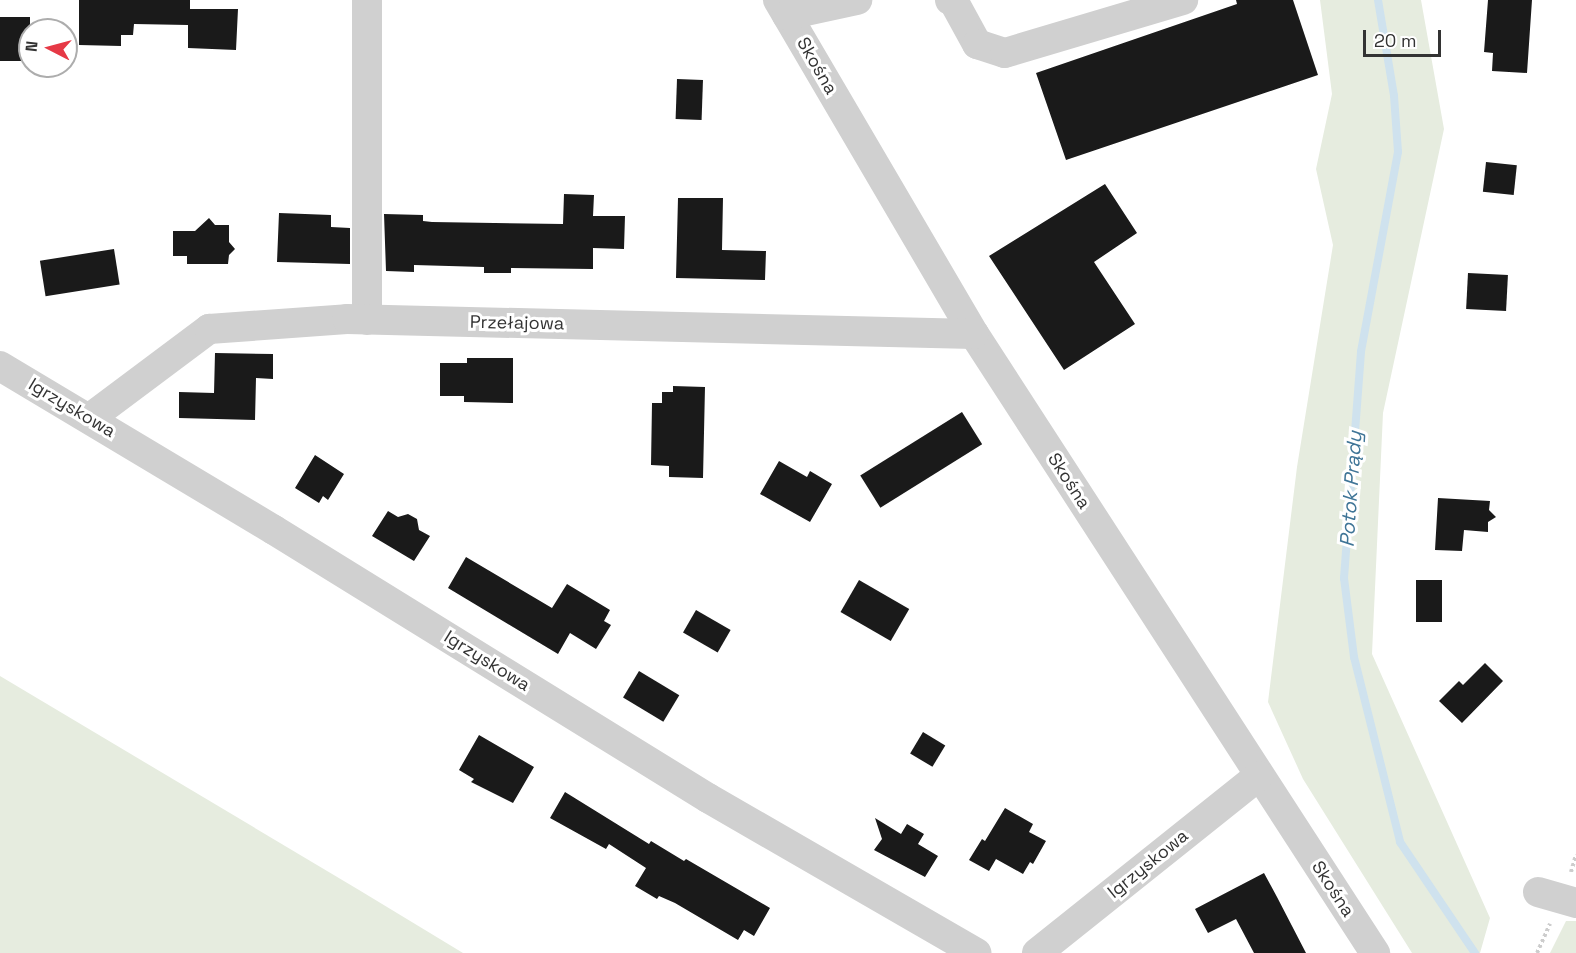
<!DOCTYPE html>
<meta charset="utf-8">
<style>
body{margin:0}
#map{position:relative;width:1576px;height:953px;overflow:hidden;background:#fff;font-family:"Space Grotesk",sans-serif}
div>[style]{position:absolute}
.green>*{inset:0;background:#e6ecdf}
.stream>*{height:8px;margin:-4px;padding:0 4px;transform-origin:4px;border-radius:4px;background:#cfe2ee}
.building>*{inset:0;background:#1a1a1a;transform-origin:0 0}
.path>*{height:4px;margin-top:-2px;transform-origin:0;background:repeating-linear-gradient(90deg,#cdcdcd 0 3px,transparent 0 6px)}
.minor>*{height:30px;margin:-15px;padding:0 15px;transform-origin:15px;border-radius:15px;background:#d0d0d0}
span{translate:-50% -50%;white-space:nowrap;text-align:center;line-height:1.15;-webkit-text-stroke:6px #fff;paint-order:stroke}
.street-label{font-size:18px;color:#333}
.water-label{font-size:20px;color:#3f7597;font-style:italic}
.north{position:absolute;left:18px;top:18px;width:60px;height:60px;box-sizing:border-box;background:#fff;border:2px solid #adadad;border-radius:50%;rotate:276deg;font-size:16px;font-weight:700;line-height:24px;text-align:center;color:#333}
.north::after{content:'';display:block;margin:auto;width:21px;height:27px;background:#e63946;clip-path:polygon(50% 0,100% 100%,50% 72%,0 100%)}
.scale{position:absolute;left:1363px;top:30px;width:78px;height:27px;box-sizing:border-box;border:3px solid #333;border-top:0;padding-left:8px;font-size:18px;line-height:21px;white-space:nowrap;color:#333;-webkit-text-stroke:4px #fff;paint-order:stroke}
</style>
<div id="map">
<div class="green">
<div style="clip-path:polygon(1320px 0,1421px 0,1444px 129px,1383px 413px,1372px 654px,1490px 918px,1480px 953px,1412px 953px,1303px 779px,1268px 702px,1297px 467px,1333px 245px,1316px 169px,1332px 94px)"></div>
<div style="clip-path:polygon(0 676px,359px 890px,463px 953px,0 953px)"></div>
<div style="clip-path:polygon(1566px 921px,1576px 921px,1576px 953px,1550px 953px)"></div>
</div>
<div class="stream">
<div style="left:1378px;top:0;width:97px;rotate:80.5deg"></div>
<div style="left:1394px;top:96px;width:56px;rotate:85.9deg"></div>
<div style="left:1398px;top:152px;width:203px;rotate:100.5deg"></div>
<div style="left:1361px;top:352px;width:227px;rotate:94.3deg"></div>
<div style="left:1344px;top:578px;width:80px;rotate:82.8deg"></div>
<div style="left:1354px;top:657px;width:191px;rotate:76deg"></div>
<div style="left:1400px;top:842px;width:134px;rotate:56deg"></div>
</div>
<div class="building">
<div style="clip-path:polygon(79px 0,190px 0,190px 9px,238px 9px,236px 50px,188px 48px,188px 25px,134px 24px,133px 35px,121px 35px,121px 46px,79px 45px)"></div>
<div style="clip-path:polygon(1236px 0,1293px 0,1318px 75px,1066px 160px,1036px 73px,1237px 4px)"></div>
<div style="clip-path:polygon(1488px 0,1532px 0,1527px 73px,1492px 71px,1493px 53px,1484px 52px)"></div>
<div style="left:0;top:17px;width:30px;height:44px"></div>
<div style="left:677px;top:79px;width:26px;height:40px;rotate:2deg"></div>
<div style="left:1486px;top:162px;width:31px;height:30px;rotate:6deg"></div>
<div style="clip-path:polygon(1105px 184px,1137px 233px,1094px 262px,1135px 324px,1064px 370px,989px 256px)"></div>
<div style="clip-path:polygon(564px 194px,594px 195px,593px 216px,625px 216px,624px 249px,593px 248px,593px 269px,511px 268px,511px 273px,484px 273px,484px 267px,414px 265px,414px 272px,386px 271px,384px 214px,423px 215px,423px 221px,432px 222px,563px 224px)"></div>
<div style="clip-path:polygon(678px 198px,723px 198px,722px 250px,766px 251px,765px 280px,676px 278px)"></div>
<div style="clip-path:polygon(279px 213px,331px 215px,331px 227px,350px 228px,350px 264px,277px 262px)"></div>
<div style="clip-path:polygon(209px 218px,215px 225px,229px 225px,229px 242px,235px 249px,229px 255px,228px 264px,187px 264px,187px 256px,173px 256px,173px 231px,195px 231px)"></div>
<div style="left:114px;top:249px;width:36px;height:75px;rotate:81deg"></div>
<div style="left:1468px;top:273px;width:40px;height:36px;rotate:3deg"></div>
<div style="clip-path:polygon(215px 353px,273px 354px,273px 379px,256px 378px,255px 420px,179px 418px,179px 392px,214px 393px)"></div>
<div style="clip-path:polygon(467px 358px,513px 358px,513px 403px,464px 402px,464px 396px,440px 396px,440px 363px,467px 363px)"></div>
<div style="clip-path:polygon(673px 386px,705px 387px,703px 478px,669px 477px,669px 466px,651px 465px,652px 403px,662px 403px,662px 392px,673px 392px)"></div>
<div style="left:962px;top:412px;width:38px;height:120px;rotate:58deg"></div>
<div style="clip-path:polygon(315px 455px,344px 474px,328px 500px,323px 496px,319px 503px,295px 488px)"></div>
<div style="clip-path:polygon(779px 461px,807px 477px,810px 471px,832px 484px,810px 522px,760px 494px)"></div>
<div style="clip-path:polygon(1438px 498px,1490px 501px,1489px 510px,1496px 517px,1488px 522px,1488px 532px,1464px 530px,1462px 551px,1435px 550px)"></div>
<div style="clip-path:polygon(388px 511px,398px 517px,408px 514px,417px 519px,419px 530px,430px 536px,414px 561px,372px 536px)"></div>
<div style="clip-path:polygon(466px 557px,552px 608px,567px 584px,610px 610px,604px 621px,611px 625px,596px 649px,570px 633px,558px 654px,448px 588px)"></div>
<div style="left:859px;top:580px;width:58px;height:37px;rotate:30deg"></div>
<div style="left:1416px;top:580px;width:26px;height:42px"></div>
<div style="left:696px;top:610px;width:40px;height:26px;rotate:30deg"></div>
<div style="clip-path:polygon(1485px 663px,1503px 681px,1462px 723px,1439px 701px,1459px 681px,1463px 685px)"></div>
<div style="left:639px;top:671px;width:47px;height:31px;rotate:31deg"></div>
<div style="left:923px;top:732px;width:26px;height:25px;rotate:31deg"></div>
<div style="clip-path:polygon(479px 735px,534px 767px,513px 803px,471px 782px,474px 779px,459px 770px)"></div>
<div style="clip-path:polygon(565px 792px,649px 844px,651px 841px,684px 861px,686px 859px,770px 908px,754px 936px,744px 930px,738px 940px,675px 903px,659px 896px,657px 899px,635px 886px,646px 868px,609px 844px,606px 849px,550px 818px)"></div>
<div style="clip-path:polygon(1005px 808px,1033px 824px,1029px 832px,1046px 841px,1033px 864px,1030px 862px,1023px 874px,996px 859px,989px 871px,969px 860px,982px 839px,985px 841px)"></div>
<div style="clip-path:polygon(875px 818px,901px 834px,907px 824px,924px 834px,918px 844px,938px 856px,925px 877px,874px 850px,882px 839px)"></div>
<div style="clip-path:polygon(1264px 873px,1277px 897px,1306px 953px,1254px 953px,1236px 919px,1208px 933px,1195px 909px)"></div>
</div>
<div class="path">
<div style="left:1571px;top:872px;width:18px;rotate:-74deg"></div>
<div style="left:1537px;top:953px;width:32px;rotate:-66deg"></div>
</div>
<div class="minor">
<div style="left:778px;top:0;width:387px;rotate:59.6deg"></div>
<div style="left:974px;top:334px;width:738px;rotate:57.06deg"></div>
<div style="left:950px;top:0;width:4px;rotate:27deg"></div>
<div style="left:954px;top:2px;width:48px;rotate:61.3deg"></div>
<div style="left:977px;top:44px;width:29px;rotate:18deg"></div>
<div style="left:1005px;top:53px;width:186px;rotate:-16.6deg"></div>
<div style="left:787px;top:15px;width:72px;rotate:-12.1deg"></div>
<div style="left:367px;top:320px;width:320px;rotate:-90deg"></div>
<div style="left:0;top:366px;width:319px;rotate:30.9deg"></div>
<div style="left:274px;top:530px;width:510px;rotate:31.7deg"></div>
<div style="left:708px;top:798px;width:310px;rotate:30deg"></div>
<div style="left:90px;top:418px;width:149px;rotate:-36.8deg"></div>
<div style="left:209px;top:329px;width:138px;rotate:-4.1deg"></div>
<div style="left:347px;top:319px;width:627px;rotate:1.37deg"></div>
<div style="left:1538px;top:892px;width:40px;rotate:16deg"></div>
<div style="left:1037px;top:953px;width:284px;rotate:-38.6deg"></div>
</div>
<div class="street-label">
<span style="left:817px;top:66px;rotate:60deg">Skośna</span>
<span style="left:517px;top:323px;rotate:1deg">Przełajowa</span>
<span style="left:72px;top:408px;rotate:31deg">Igrzyskowa</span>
<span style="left:1069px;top:481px;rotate:57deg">Skośna</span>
<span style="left:487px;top:661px;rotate:32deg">Igrzyskowa</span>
<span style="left:1148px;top:864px;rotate:-39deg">Igrzyskowa</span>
<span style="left:1333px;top:889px;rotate:57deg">Skośna</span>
</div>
<div class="water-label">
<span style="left:1351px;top:489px;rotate:-86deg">Potok Prądy</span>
</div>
<div class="north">N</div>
<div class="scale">20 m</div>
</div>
